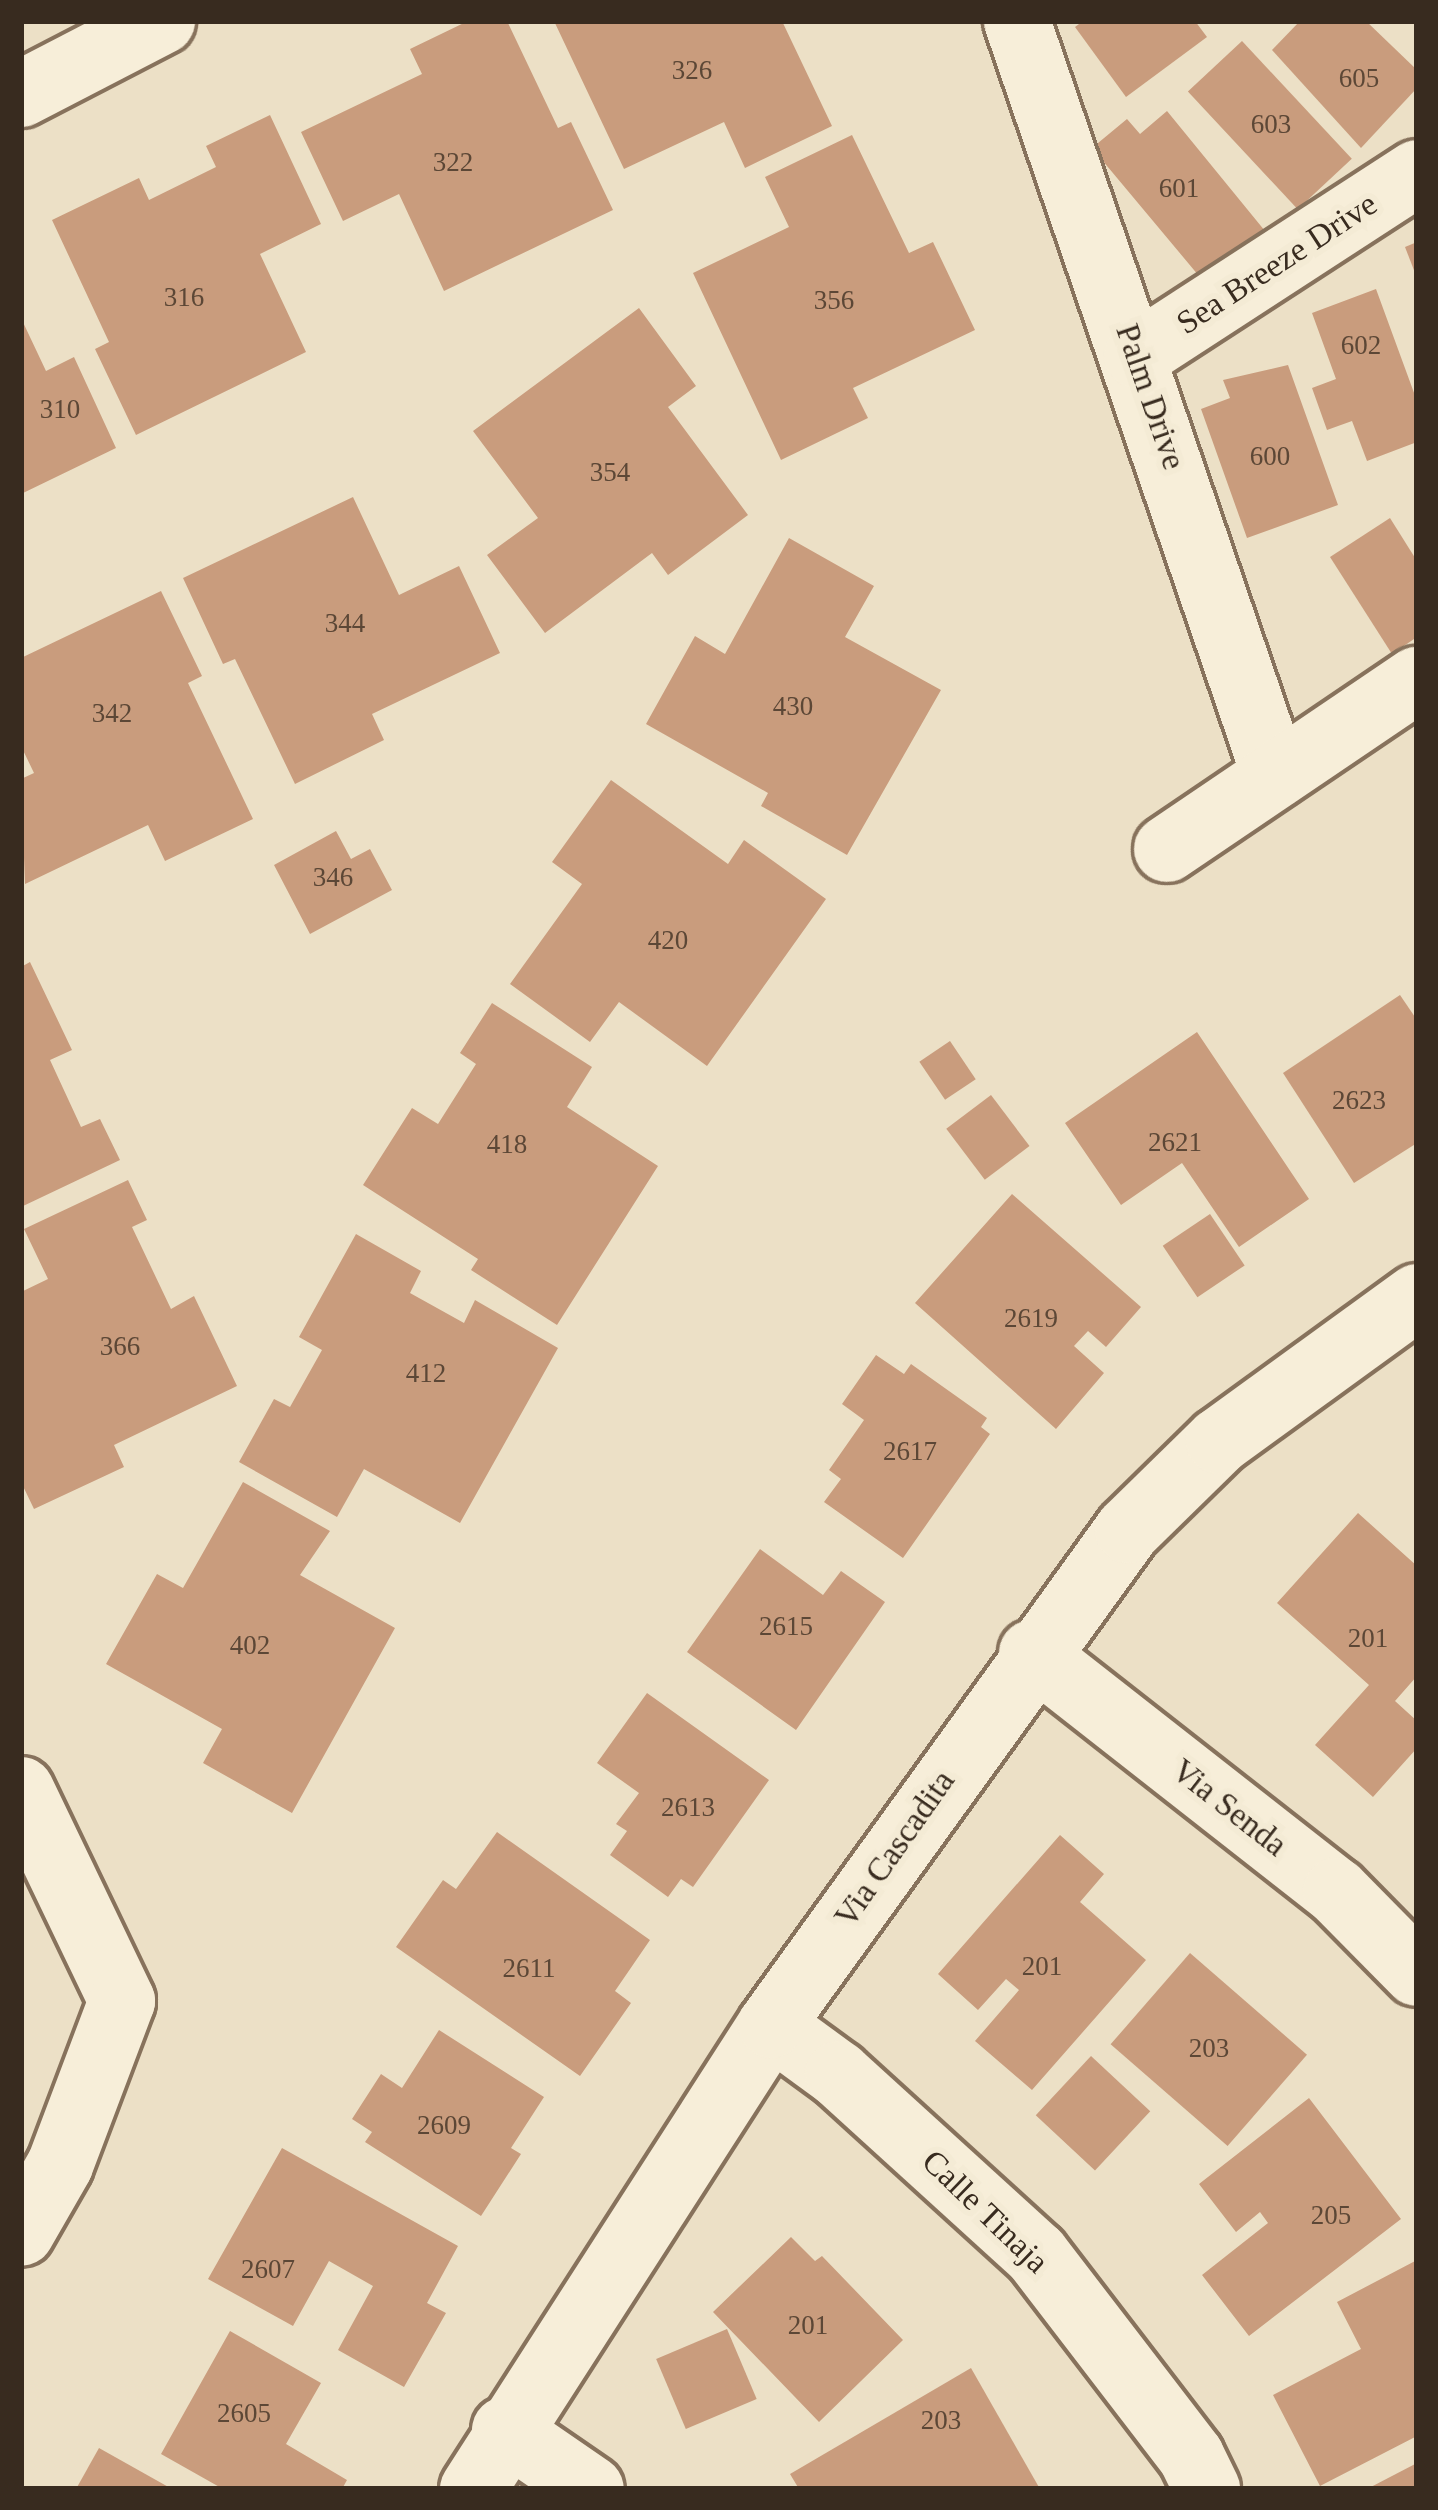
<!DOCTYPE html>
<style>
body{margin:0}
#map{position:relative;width:1438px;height:2510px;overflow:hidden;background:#ece0c6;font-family:"Times New Roman",serif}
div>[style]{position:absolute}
.building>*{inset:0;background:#c99c7d;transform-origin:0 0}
.roads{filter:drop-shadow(3px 0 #87725c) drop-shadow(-3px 0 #87725c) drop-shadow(0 3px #87725c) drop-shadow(0 -3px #87725c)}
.minor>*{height:66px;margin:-33px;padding:0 33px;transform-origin:33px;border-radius:33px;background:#f7eed9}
.tertiary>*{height:66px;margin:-33px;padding:0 33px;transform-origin:33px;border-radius:33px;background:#f7eed9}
span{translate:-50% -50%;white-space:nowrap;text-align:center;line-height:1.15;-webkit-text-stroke:12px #f4ebd5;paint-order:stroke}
.number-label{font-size:27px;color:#5c4736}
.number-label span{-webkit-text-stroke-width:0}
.street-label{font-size:33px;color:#382b1f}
.frame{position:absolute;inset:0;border:24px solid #382b1f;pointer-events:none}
</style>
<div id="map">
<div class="building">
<div style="clip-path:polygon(468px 21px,507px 21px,558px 128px,571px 122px,613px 210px,444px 291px,399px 194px,343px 221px,301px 132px,422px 74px,410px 49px)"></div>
<div style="clip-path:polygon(554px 21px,782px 21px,832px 126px,745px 168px,724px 122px,624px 169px)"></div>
<div style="clip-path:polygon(1083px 21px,1195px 21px,1207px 37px,1126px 97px,1075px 27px)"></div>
<div style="clip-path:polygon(1300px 21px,1366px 21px,1417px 70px,1417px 88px,1361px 148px,1272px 50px)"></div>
<div style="left:1242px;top:41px;width:161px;height:74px;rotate:47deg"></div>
<div style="clip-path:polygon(1167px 111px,1265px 231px,1204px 282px,1092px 148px,1127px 119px,1140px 134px)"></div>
<div style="clip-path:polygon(270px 115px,321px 224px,260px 254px,306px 352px,136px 435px,95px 349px,109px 342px,52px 220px,139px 178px,149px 200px,216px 167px,206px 146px)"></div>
<div style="clip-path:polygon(852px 135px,909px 253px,933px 242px,975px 330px,853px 388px,868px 418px,781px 460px,693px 273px,789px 227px,765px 177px)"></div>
<div style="clip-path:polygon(1417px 242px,1417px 278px,1405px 247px)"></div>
<div style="clip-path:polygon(1376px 289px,1417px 401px,1417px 442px,1367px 461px,1352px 421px,1327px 430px,1312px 388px,1336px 379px,1312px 313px)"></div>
<div style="clip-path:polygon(639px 308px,696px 386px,668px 407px,748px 515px,668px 575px,652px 553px,545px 633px,487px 555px,538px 518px,473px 431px)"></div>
<div style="clip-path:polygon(21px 318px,46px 371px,74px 357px,116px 448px,21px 494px)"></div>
<div style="clip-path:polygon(1288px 365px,1338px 505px,1247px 538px,1201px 409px,1230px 398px,1223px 380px)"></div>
<div style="clip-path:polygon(353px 497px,399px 595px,459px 566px,500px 653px,372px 714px,384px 740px,295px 784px,235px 659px,223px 664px,183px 578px)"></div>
<div style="clip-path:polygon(1390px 518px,1417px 561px,1417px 637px,1392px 654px,1330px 557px)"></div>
<div style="clip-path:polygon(789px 538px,874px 586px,845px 637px,941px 690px,847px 855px,761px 806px,768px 793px,646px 724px,695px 636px,725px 654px)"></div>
<div style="clip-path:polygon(161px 591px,202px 676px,188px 683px,253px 819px,165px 861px,148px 825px,25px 884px,21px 779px,34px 773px,21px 746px,21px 658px)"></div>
<div style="clip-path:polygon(611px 780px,728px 864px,744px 840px,826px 899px,707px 1066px,619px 1002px,590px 1042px,510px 984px,582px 884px,552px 862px)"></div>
<div style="clip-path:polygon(336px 831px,351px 859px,370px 849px,392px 890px,310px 934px,274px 865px)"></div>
<div style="clip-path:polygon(30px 962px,72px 1050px,50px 1060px,81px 1127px,100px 1119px,120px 1160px,21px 1207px,21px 967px)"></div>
<div style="clip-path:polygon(1400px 995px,1417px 1020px,1417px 1143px,1354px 1183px,1283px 1073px)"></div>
<div style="clip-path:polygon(492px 1003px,592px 1067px,567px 1107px,658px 1166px,557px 1325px,471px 1270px,478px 1259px,363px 1185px,412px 1108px,438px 1124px,476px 1064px,460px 1053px)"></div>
<div style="clip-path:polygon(1197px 1032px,1309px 1199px,1239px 1247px,1182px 1163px,1121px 1205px,1065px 1123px)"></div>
<div style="left:950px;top:1041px;width:46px;height:37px;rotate:56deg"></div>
<div style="left:991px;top:1095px;width:64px;height:56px;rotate:53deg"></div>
<div style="clip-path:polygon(128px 1180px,147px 1220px,132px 1227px,171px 1309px,194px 1296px,237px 1386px,114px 1445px,124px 1467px,34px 1509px,21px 1482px,21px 1292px,48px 1279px,24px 1229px)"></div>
<div style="clip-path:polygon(1012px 1194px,1141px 1307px,1106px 1347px,1088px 1331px,1074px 1346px,1104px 1373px,1056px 1429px,915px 1303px)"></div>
<div style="left:1210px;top:1214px;width:62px;height:57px;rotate:56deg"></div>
<div style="clip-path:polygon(356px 1234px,421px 1271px,410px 1293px,464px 1323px,475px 1300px,558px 1348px,460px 1523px,364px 1469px,337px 1517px,239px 1462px,274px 1399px,290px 1407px,322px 1350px,299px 1337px)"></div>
<div style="clip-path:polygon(876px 1355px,904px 1374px,911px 1364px,987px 1418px,981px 1427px,990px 1434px,903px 1558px,824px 1502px,841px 1479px,829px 1470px,864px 1420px,842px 1404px)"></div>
<div style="clip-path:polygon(243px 1482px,330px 1531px,300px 1575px,395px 1628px,292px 1813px,203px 1763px,222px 1729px,106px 1664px,157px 1574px,183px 1588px)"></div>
<div style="clip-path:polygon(1358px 1513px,1417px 1566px,1417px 1676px,1395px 1701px,1417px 1721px,1417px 1748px,1373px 1797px,1315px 1745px,1369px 1685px,1277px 1603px)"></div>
<div style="clip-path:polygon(760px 1549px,823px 1595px,841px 1571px,885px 1602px,796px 1730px,687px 1652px)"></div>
<div style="clip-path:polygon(647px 1693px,769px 1780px,693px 1887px,681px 1879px,668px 1897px,610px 1855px,627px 1831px,616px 1824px,639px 1793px,597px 1763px)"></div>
<div style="clip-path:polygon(497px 1832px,650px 1940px,615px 1991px,631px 2003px,580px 2076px,396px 1947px,443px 1880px,456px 1889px)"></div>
<div style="clip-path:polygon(1060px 1835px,1104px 1874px,1080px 1902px,1146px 1960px,1032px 2090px,975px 2041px,1019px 1990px,1006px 1979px,978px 2010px,938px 1974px)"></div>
<div style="left:1190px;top:1953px;width:155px;height:121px;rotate:41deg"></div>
<div style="clip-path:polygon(439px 2030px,544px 2097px,511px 2148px,521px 2154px,481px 2216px,365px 2142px,372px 2132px,352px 2119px,381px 2074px,402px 2088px)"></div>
<div style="left:1091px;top:2056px;width:81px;height:81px;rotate:43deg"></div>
<div style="clip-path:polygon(1309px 2098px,1401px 2219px,1249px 2336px,1202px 2275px,1268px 2223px,1260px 2212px,1236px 2232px,1199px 2184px)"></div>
<div style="clip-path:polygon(282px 2148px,458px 2246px,427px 2303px,446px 2313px,404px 2387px,338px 2350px,373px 2286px,329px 2261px,293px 2326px,208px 2279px)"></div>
<div style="clip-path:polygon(791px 2237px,815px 2261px,822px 2256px,903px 2340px,819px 2422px,713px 2312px)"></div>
<div style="clip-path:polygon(1417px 2260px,1417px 2436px,1320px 2486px,1273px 2395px,1361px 2349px,1337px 2302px)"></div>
<div style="left:727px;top:2329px;width:76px;height:77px;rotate:67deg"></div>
<div style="clip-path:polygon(230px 2331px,321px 2383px,286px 2444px,347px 2480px,342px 2489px,223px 2489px,161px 2454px)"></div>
<div style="clip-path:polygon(971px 2368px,1040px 2489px,799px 2489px,790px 2474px)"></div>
<div style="clip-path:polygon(99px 2448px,172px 2489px,76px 2489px)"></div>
<div style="clip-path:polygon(1417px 2463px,1417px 2489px,1367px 2489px)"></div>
</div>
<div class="roads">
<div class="minor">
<div style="left:1017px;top:21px;width:797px;rotate:71.11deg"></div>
<div style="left:1137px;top:355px;width:334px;rotate:-33deg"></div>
<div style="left:1167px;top:849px;width:302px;rotate:-34.1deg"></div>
<div style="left:1032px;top:1653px;width:386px;rotate:38.1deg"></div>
<div style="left:1336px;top:1891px;width:115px;rotate:45.4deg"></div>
<div style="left:771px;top:2025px;width:83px;rotate:36.2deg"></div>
<div style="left:838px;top:2074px;width:268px;rotate:42.3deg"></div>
<div style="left:1036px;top:2254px;width:255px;rotate:52.5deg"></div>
<div style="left:1191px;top:2456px;width:37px;rotate:64deg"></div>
<div style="left:505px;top:2430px;width:104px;rotate:34.5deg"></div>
</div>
<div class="tertiary">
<div style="left:21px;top:94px;width:159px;rotate:-27.4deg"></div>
<div style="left:21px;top:1790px;width:234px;rotate:64.4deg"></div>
<div style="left:122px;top:2001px;width:175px;rotate:110.7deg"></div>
<div style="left:60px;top:2165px;width:78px;rotate:119.8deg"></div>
<div style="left:473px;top:2489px;width:551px;rotate:-57.29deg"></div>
<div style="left:771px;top:2025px;width:610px;rotate:-54.2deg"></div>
<div style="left:1128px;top:1530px;width:127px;rotate:-44.4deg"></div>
<div style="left:1219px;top:1441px;width:245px;rotate:-36deg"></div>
</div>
</div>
<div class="number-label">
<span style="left:692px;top:71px">326</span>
<span style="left:1359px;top:79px">605</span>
<span style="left:1271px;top:125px">603</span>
<span style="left:453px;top:163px">322</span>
<span style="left:1179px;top:189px">601</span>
<span style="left:184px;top:298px">316</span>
<span style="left:834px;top:301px">356</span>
<span style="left:1361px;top:346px">602</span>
<span style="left:60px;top:410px">310</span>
<span style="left:1270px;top:457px">600</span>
<span style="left:610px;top:473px">354</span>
<span style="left:345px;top:624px">344</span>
<span style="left:793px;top:707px">430</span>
<span style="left:112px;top:714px">342</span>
<span style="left:333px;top:878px">346</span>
<span style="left:668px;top:941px">420</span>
<span style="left:1359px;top:1101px">2623</span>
<span style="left:1175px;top:1143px">2621</span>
<span style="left:507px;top:1145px">418</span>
<span style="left:1031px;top:1319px">2619</span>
<span style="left:120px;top:1347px">366</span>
<span style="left:426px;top:1374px">412</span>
<span style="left:910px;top:1452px">2617</span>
<span style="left:786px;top:1627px">2615</span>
<span style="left:1368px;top:1639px">201</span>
<span style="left:250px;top:1646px">402</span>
<span style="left:688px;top:1808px">2613</span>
<span style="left:1042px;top:1967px">201</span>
<span style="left:529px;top:1969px">2611</span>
<span style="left:1209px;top:2049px">203</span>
<span style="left:444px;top:2126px">2609</span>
<span style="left:1331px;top:2216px">205</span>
<span style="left:268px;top:2270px">2607</span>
<span style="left:808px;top:2326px">201</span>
<span style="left:244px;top:2414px">2605</span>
<span style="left:941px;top:2421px">203</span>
</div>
<div class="street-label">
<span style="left:1277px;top:264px;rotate:-33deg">Sea Breeze Drive</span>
<span style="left:1150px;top:397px;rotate:71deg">Palm Drive</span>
<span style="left:1229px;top:1808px;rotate:38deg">Via Senda</span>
<span style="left:895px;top:1849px;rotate:-55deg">Via Cascadita</span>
<span style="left:985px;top:2212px;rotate:44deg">Calle Tinaja</span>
</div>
<div class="frame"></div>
</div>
